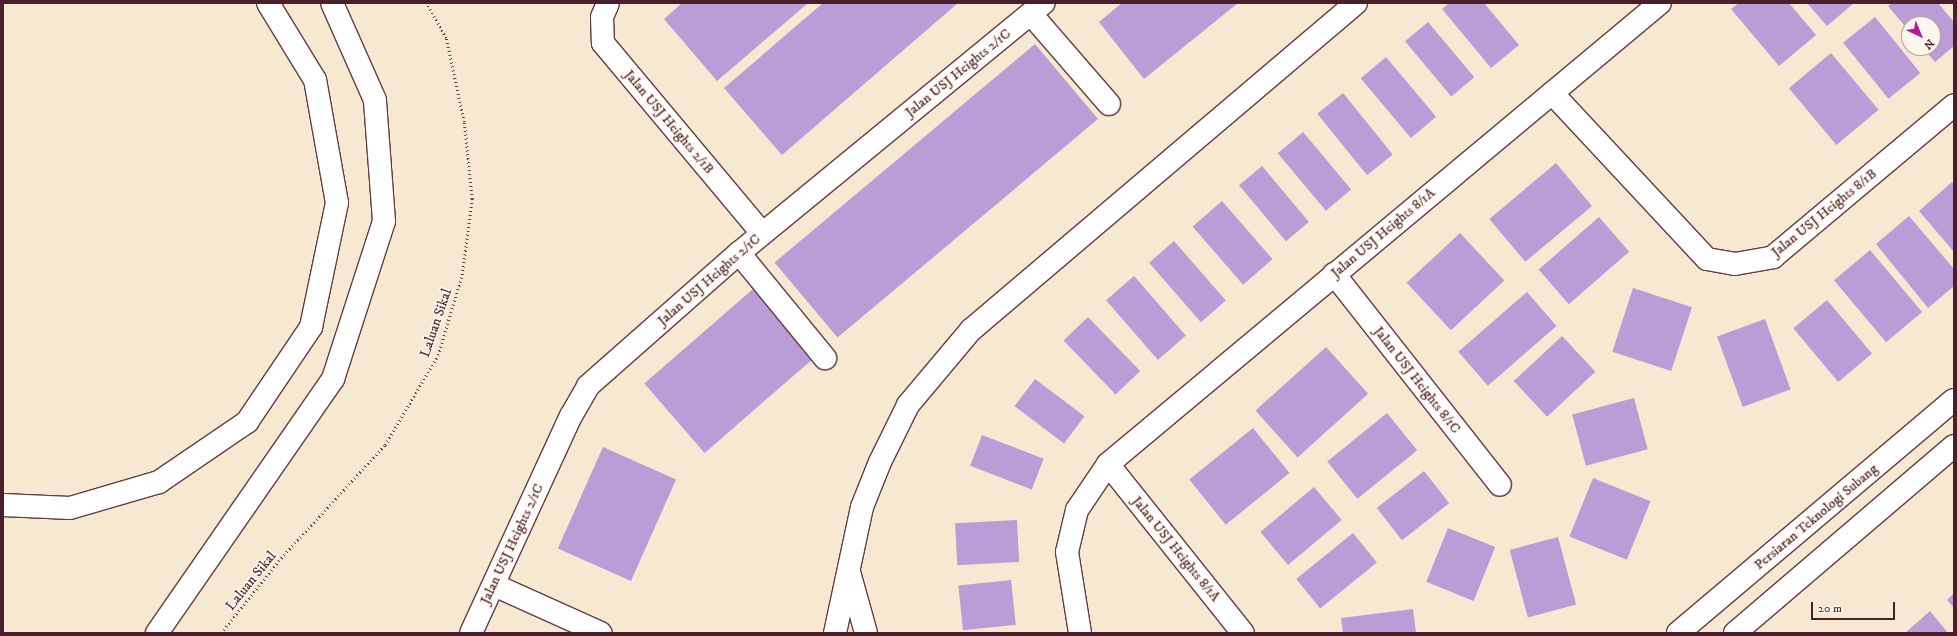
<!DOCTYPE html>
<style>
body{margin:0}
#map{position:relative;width:1957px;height:636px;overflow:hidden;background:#f6e8d1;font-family:"IM FELL DW Pica",serif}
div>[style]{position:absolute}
.building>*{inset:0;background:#bc9cd7;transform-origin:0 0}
.path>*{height:2.5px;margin-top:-1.25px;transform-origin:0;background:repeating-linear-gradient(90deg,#643d44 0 1px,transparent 0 4px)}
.roads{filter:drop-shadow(1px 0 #643d44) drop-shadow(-1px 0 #643d44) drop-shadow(0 1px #643d44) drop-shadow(0 -1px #643d44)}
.minor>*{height:22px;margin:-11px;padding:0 11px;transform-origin:11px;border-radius:11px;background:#fff}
.secondary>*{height:22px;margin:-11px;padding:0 11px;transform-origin:11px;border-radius:11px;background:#fff}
.motorway>*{height:22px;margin:-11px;padding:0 11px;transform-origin:11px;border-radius:11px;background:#fff}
span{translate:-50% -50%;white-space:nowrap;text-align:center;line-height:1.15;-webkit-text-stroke:3.5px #fbf7ec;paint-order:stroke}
.street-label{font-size:14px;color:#4a1f2b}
.frame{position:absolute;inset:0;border:4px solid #4a1f2b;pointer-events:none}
.north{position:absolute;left:1901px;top:16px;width:40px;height:40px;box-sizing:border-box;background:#fbf7ec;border:1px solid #b4a19f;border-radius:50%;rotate:136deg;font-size:11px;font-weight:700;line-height:16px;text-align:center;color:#4a1f2b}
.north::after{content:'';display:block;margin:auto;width:14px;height:18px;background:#b5179e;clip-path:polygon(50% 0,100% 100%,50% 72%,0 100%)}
.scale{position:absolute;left:1811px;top:602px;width:84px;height:18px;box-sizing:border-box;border:2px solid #4a1f2b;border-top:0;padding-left:5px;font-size:12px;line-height:14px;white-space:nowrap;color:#4a1f2b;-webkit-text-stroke:3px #fbf7ec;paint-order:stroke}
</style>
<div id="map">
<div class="building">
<div style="clip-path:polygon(682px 3px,808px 3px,717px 81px,664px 19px)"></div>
<div style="clip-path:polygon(823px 3px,958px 3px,782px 155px,724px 88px)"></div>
<div style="clip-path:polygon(1122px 3px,1238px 3px,1144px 79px,1099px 22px)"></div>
<div style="clip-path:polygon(1449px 3px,1484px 3px,1519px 45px,1491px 68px,1442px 9px)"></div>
<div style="clip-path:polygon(1739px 3px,1789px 3px,1816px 35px,1779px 66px,1731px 9px)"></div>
<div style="clip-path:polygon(1807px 3px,1854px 3px,1827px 26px)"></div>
<div style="clip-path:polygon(1892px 3px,1938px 3px,1954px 22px,1954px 46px,1935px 62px,1923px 48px,1933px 48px,1933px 24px,1909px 24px,1909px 31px,1888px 6px)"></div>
<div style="left:1875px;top:17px;width:72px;height:41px;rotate:51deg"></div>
<div style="left:1428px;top:22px;width:72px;height:30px;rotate:50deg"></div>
<div style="left:1035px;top:44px;width:98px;height:340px;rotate:50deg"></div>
<div style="left:1831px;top:53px;width:74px;height:55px;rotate:50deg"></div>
<div style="left:1386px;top:57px;width:78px;height:33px;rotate:50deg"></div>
<div style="left:1343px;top:93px;width:79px;height:33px;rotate:51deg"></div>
<div style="left:1303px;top:132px;width:75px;height:33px;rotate:50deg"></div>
<div style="left:1556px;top:163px;width:56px;height:87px;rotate:50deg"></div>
<div style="left:1262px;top:166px;width:73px;height:30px;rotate:50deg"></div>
<div style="clip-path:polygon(1952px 182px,1954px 185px,1954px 252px,1919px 211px)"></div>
<div style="left:1222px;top:201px;width:77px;height:39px;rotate:49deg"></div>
<div style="clip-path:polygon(1909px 216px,1954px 269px,1954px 286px,1928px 308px,1876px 244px)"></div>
<div style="left:1599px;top:217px;width:46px;height:80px;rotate:49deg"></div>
<div style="left:1460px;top:233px;width:65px;height:73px;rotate:47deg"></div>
<div style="left:1174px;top:241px;width:79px;height:33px;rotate:49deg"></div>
<div style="left:1870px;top:250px;width:81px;height:47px;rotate:50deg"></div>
<div style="left:1134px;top:276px;width:79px;height:37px;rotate:49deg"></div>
<div style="left:1633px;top:288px;width:62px;height:67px;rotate:18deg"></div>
<div style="left:753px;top:289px;width:92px;height:144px;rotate:49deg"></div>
<div style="left:1527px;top:292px;width:45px;height:91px;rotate:49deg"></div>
<div style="left:1827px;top:300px;width:70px;height:44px;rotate:50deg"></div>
<div style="left:1088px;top:317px;width:75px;height:34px;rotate:46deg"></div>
<div style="left:1765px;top:319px;width:75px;height:51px;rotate:70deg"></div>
<div style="left:1562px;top:336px;width:49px;height:66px;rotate:47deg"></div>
<div style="left:1326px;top:347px;width:63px;height:95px;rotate:48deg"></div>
<div style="left:1035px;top:379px;width:62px;height:34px;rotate:37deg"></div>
<div style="left:1634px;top:398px;width:53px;height:64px;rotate:75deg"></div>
<div style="left:1387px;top:413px;width:48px;height:77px;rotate:51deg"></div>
<div style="left:1253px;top:428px;width:58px;height:82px;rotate:51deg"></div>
<div style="left:982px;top:435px;width:66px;height:33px;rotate:21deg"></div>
<div style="left:603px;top:447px;width:80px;height:111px;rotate:24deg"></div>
<div style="left:1424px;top:471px;width:41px;height:60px;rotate:52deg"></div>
<div style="left:1593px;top:478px;width:62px;height:63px;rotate:22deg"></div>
<div style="left:1314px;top:487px;width:43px;height:70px;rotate:50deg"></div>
<div style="left:1017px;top:520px;width:42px;height:62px;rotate:87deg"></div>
<div style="left:1448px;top:528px;width:51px;height:58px;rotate:22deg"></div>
<div style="left:1353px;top:533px;width:38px;height:73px;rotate:51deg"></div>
<div style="left:1558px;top:537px;width:70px;height:50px;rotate:75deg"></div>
<div style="left:1011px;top:580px;width:45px;height:53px;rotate:84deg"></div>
<div style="clip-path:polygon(1954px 593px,1954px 608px,1947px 600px)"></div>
<div style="clip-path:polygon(1413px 609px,1416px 633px,1343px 633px,1341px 618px)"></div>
<div style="clip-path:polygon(1930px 611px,1948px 633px,1905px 633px)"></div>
</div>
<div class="path">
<div style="left:221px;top:633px;width:96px;rotate:-51.3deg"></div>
<div style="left:281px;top:558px;width:154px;rotate:-47.4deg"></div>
<div style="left:385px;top:445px;width:104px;rotate:-59.5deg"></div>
<div style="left:438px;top:355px;width:84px;rotate:-73.3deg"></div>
<div style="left:462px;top:275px;width:77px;rotate:-82.5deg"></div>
<div style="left:472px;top:199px;width:77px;rotate:-95.9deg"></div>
<div style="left:464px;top:122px;width:86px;rotate:-102.1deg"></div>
<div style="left:446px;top:38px;width:40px;rotate:-119.7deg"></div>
</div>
<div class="roads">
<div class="minor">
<div style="left:608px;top:3px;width:15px;rotate:113deg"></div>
<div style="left:602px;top:17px;width:26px;rotate:88deg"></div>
<div style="left:603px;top:43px;width:248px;rotate:50.1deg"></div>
<div style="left:1031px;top:14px;width:119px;rotate:49.1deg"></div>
<div style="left:1552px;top:93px;width:227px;rotate:47deg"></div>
<div style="left:1707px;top:259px;width:28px;rotate:10deg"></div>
<div style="left:1735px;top:264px;width:39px;rotate:-10deg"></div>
<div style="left:1773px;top:257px;width:236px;rotate:-40deg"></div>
<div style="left:739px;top:253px;width:136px;rotate:50.7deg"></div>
<div style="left:1334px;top:274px;width:268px;rotate:51.8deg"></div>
<div style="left:1108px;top:464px;width:216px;rotate:51.4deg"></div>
<div style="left:849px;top:572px;width:63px;rotate:74.4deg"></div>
<div style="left:494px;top:585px;width:117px;rotate:24.2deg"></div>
<div style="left:471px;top:633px;width:239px;rotate:-65.3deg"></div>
<div style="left:571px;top:416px;width:34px;rotate:-60deg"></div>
<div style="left:588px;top:386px;width:201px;rotate:-41.4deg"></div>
<div style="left:739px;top:253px;width:394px;rotate:-39.4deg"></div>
<div style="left:835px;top:633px;width:129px;rotate:-77.9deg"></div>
<div style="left:862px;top:507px;width:48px;rotate:-68.2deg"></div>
<div style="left:880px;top:462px;width:64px;rotate:-63.8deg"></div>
<div style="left:908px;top:405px;width:98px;rotate:-50deg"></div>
<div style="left:971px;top:330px;width:505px;rotate:-40.34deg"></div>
<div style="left:1080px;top:633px;width:82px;rotate:-99.1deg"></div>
<div style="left:1067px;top:552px;width:43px;rotate:-76.6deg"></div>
<div style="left:1077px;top:510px;width:55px;rotate:-56deg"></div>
<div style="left:1108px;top:464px;width:719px;rotate:-39.87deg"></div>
</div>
<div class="secondary">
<div style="left:1678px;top:633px;width:361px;rotate:-40.2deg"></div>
<div style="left:1735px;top:633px;width:288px;rotate:-40.5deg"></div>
</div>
<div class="motorway">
<div style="left:3px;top:505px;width:67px;rotate:2.6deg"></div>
<div style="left:70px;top:508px;width:93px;rotate:-16.3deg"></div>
<div style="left:159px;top:482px;width:107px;rotate:-34.3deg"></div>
<div style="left:247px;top:422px;width:115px;rotate:-56deg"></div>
<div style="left:311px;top:327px;width:127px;rotate:-78.2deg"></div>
<div style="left:337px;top:203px;width:125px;rotate:-100.1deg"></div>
<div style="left:315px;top:80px;width:90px;rotate:-121.4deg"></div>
<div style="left:157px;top:633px;width:309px;rotate:-55.3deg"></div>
<div style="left:333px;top:379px;width:166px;rotate:-72.1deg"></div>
<div style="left:384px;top:221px;width:121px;rotate:-94.3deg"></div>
<div style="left:375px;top:100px;width:106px;rotate:-113.9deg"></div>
</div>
</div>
<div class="street-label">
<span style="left:958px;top:73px;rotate:-39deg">Jalan USJ Heights 2/1C</span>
<span style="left:669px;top:122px;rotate:50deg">Jalan USJ Heights 2/1B</span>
<span style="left:1824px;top:213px;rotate:-39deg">Jalan USJ Heights 8/1B</span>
<span style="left:1383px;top:233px;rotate:-40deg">Jalan USJ Heights 8/1A</span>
<span style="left:709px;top:280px;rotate:-41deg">Jalan USJ Heights 2/1C</span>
<span style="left:436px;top:323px;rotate:-71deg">Laluan Sikal</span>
<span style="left:1417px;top:380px;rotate:52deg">Jalan USJ Heights 8/1C</span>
<span style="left:1816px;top:517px;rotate:-40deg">Persiaran Teknologi Subang</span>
<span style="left:512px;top:544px;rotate:-65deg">Jalan USJ Heights 2/1C</span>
<span style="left:1176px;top:549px;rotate:51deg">Jalan USJ Heights 8/1A</span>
<span style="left:251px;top:581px;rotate:-51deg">Laluan Sikal</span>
</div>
<div class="frame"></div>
<div class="north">N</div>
<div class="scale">20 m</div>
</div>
